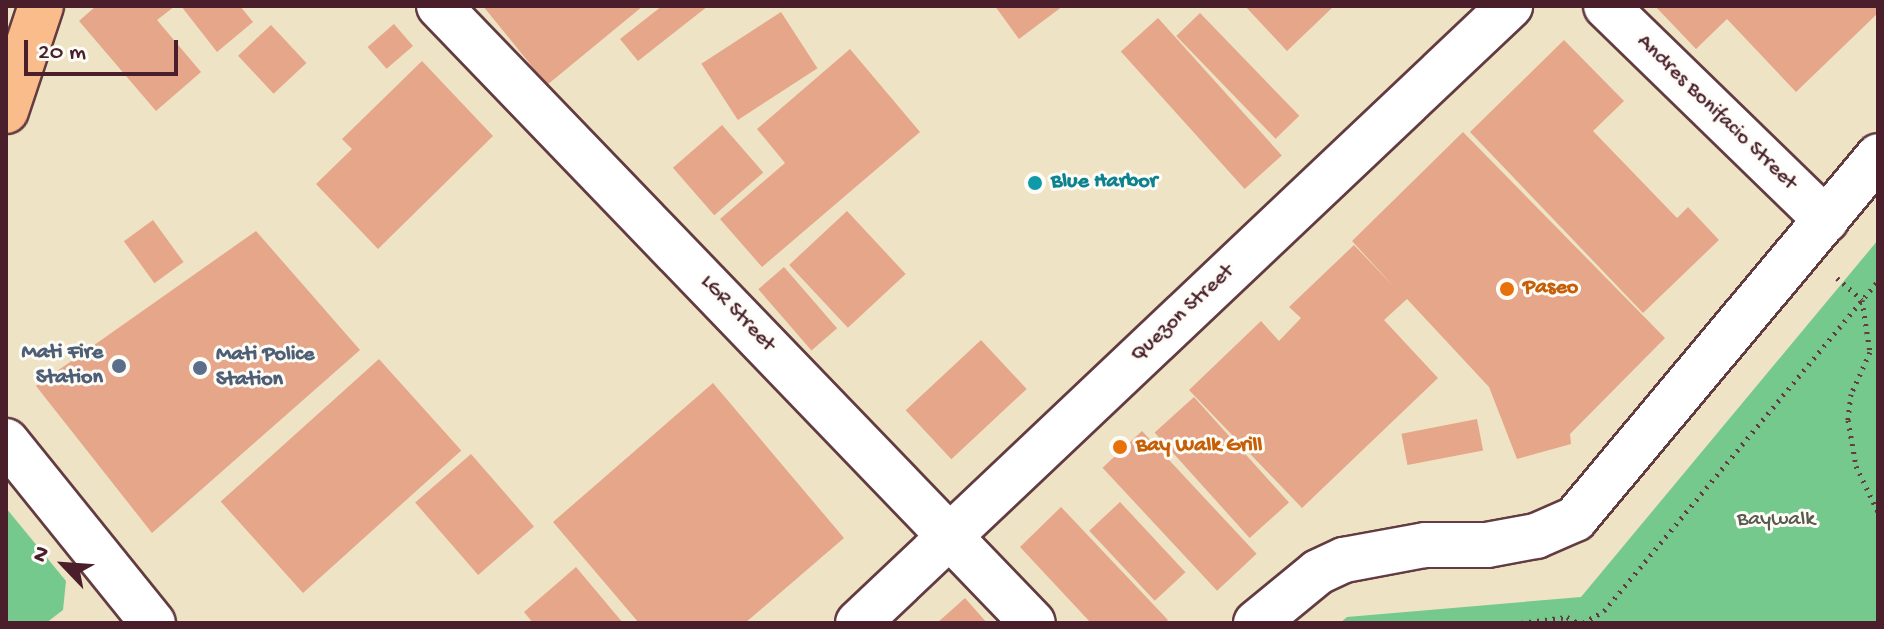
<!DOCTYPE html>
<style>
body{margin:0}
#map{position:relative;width:1884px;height:629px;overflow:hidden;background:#efe3c5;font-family:"Gochi Hand",sans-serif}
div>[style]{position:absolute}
.green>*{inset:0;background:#76c98c}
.building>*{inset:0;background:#e6a689;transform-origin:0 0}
.path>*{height:5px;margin-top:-2.5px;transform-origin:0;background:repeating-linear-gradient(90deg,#633c42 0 2px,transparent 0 8px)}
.roads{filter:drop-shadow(2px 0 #633c42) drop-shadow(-2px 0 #633c42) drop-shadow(0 2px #633c42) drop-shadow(0 -2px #633c42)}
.minor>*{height:44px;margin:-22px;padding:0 22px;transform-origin:22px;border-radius:22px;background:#fff}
.major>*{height:44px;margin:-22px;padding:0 22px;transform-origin:22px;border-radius:22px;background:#fabc8b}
.dots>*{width:22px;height:22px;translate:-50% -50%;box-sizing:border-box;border:4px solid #fdfcf7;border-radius:50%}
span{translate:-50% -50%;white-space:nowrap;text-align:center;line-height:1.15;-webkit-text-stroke:6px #fdfcf7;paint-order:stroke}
.street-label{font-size:22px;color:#4a1f2b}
.culture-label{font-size:22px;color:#0d838f;font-weight:700}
.left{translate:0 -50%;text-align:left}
.food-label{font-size:22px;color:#c56008;font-weight:700}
.service-label{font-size:22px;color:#4e5e75;font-weight:700}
.right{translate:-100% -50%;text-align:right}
.park-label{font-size:22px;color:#595a4d}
.frame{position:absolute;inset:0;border:8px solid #4a1f2b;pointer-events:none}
.north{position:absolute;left:24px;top:525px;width:80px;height:80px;-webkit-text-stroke:6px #fdfcf7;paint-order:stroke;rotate:295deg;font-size:22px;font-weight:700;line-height:32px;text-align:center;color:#4a1f2b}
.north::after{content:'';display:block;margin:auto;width:28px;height:36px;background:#4a1f2b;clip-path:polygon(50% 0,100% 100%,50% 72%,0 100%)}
.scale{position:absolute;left:24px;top:40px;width:154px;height:36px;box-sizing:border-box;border:4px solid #4a1f2b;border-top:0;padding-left:10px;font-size:24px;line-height:28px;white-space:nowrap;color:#4a1f2b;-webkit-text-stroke:6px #fdfcf7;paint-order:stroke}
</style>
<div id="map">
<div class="green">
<div style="clip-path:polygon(1878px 240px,1878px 623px,1340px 623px,1347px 617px,1581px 597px)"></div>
<div style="clip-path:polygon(6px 508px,66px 581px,63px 610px,46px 623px,6px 623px)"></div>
</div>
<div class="building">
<div style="clip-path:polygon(96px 6px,175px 6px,157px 20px,201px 72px,156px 111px,79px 21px)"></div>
<div style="clip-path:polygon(181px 6px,240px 6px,253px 22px,217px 52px)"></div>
<div style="clip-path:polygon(483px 6px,643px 6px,547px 85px)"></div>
<div style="clip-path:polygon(662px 6px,708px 6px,638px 61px,620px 39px)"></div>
<div style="clip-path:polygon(995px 6px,1063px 6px,1019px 39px)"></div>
<div style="clip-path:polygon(1245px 6px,1334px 6px,1287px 51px)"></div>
<div style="clip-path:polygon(1655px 6px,1878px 6px,1878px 13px,1796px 92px,1727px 19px,1696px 49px)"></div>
<div style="left:781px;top:12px;width:67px;height:95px;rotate:57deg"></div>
<div style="left:1200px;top:13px;width:143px;height:33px;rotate:46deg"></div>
<div style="left:1158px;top:18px;width:185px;height:50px;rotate:48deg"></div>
<div style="left:394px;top:24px;width:29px;height:35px;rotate:49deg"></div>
<div style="left:271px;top:25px;width:52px;height:45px;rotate:47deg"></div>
<div style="clip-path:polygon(1564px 40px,1624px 101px,1593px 131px,1677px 218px,1688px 207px,1719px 240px,1643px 313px,1470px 132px)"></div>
<div style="clip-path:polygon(850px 49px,920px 132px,762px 267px,720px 219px,785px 163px,757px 129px)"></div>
<div style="clip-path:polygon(422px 61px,493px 136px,378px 249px,316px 184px,352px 149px,342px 139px)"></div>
<div style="left:722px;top:125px;width:63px;height:65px;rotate:49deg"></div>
<div style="clip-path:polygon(1463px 132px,1665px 338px,1570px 434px,1571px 444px,1517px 459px,1489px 387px,1407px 299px,1384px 320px,1438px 378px,1302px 508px,1189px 390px,1261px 321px,1279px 341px,1301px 318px,1289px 307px,1354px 245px,1396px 289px,1352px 241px)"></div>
<div style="left:847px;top:211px;width:86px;height:79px;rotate:47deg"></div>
<div style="left:153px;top:220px;width:52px;height:36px;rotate:54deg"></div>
<div style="clip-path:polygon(256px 231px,360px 350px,152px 533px,36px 386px)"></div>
<div style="left:784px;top:267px;width:81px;height:34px;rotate:49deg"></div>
<div style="left:981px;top:340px;width:67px;height:103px;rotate:47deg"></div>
<div style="left:379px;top:359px;width:123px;height:213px;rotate:48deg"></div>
<div style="clip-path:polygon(713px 383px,844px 538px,745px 623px,639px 623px,553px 522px)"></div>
<div style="left:1194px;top:397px;width:142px;height:53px;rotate:48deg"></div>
<div style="left:1477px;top:419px;width:32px;height:77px;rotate:79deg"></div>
<div style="left:1142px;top:431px;width:168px;height:54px;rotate:47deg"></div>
<div style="left:471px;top:454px;width:96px;height:74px;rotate:49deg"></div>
<div style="left:1120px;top:502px;width:96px;height:42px;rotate:47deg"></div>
<div style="clip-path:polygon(1061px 507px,1168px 620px,1164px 623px,1091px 623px,1020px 547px)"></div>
<div style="clip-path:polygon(576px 567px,623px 623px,533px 623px,524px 612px)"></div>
<div style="clip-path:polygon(965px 598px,987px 623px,937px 623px)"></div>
</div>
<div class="path">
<div style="left:1837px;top:278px;width:33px;rotate:41deg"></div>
<div style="left:1862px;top:300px;width:53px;rotate:81.3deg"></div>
<div style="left:1870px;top:352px;width:46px;rotate:114.3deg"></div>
<div style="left:1851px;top:394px;width:26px;rotate:97deg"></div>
<div style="left:1848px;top:420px;width:47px;rotate:80.1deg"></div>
<div style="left:1856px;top:466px;width:51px;rotate:64.4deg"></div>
<div style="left:1521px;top:623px;width:46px;rotate:-7.4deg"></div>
<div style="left:1567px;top:617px;width:13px;rotate:29deg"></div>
<div style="left:1583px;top:623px;width:24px;rotate:-30deg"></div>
<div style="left:1604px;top:611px;width:429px;rotate:-50.3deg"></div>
</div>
<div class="roads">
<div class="minor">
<div style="left:439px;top:6px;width:856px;rotate:46.09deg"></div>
<div style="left:1606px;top:6px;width:307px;rotate:44.2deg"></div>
<div style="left:6px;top:441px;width:234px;rotate:51.1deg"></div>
<div style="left:858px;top:623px;width:898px;rotate:-43.42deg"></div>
<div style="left:1256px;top:623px;width:80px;rotate:-39.4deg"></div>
<div style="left:1318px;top:572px;width:29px;rotate:-25deg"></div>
<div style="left:1344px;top:560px;width:82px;rotate:-10.5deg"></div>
<div style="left:1425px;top:545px;width:62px"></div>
<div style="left:1487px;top:545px;width:50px;rotate:-10.4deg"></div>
<div style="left:1536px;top:536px;width:43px;rotate:-23.6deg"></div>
<div style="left:1575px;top:519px;width:473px;rotate:-50.1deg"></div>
</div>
<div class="major">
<div style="left:6px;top:111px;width:111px;rotate:-71.6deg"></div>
</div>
</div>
<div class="dots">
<div style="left:1035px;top:183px;background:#0f9aa8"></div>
<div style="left:1507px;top:289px;background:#e8710a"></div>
<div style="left:119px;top:366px;background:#5c6f8a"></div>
<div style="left:200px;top:368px;background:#5c6f8a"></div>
<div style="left:1120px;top:447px;background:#e8710a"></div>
</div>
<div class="street-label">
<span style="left:1716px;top:113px;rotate:44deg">Andres Bonifacio Street</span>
<span style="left:737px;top:314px;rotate:46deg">LGR Street</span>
<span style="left:1183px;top:314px;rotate:-43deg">Quezon Street</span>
</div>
<div class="culture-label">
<span class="left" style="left:1051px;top:183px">Blue Harbor</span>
</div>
<div class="food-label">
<span class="left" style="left:1523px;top:289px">Paseo</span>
<span class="left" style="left:1136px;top:447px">Bay Walk Grill</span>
</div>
<div class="service-label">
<span class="right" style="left:103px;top:366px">Mati Fire<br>Station</span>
<span class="left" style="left:216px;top:368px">Mati Police<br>Station</span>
</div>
<div class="park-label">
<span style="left:1776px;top:521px">Baywalk</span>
</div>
<div class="frame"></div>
<div class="north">N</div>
<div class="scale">20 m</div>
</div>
